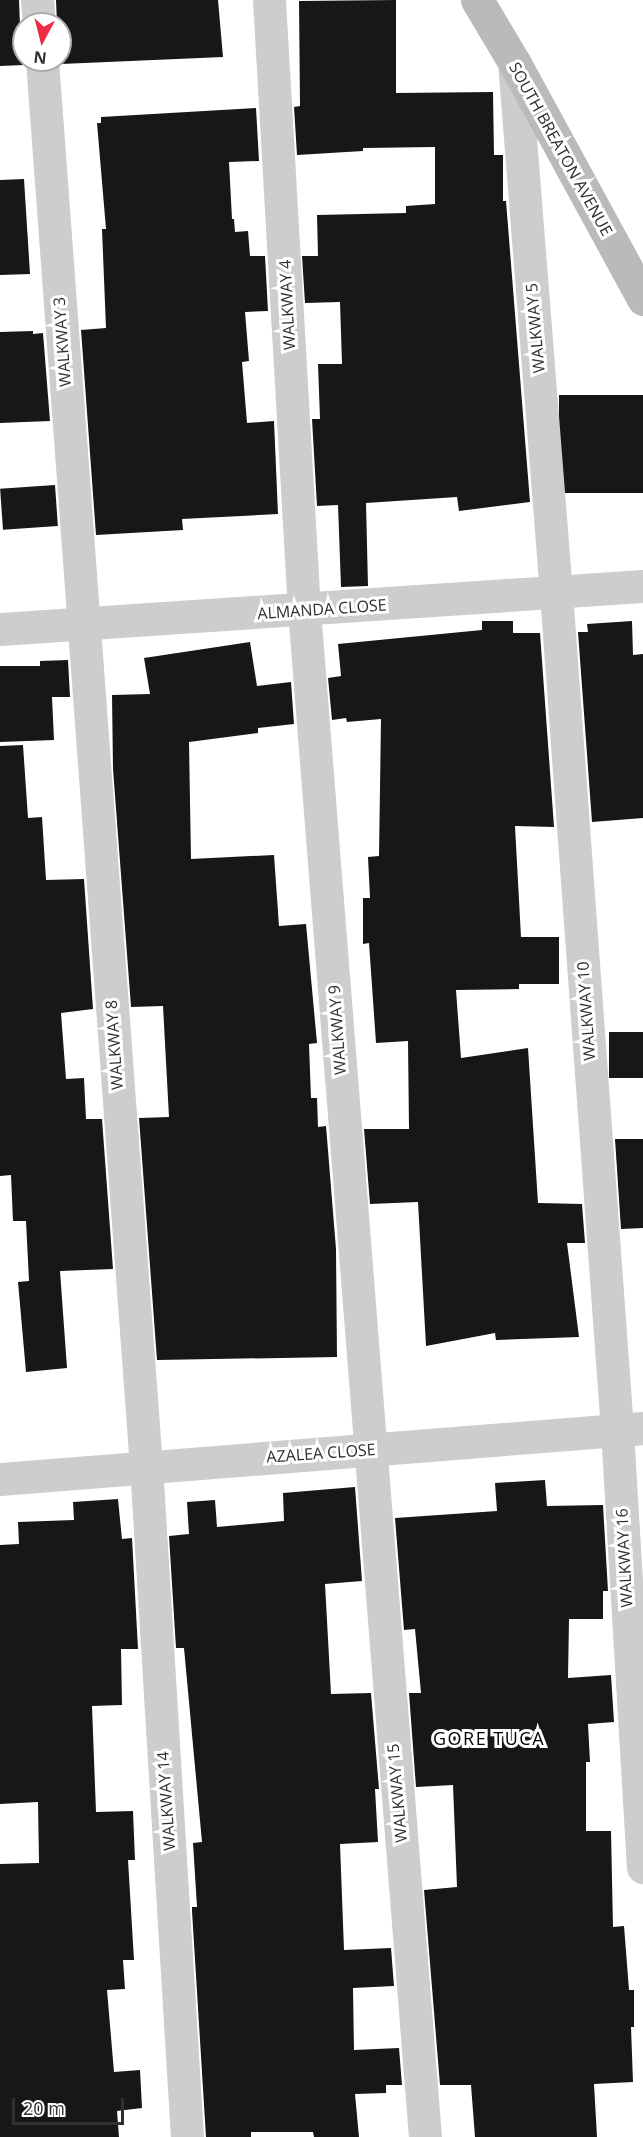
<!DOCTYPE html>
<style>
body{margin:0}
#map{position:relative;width:643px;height:2137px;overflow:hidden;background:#fff;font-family:"Open Sans",sans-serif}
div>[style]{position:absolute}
.building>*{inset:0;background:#171717;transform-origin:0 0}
.street>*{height:33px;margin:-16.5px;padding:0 16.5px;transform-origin:16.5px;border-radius:16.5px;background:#cdcdcd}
.secondary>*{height:33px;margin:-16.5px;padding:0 16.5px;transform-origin:16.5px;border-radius:16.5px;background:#bababa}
span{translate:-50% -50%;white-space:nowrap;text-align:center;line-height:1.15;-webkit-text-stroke:6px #fff;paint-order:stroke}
.street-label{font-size:16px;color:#303030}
.neighbourhood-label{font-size:18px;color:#000;letter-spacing:1.5px}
.north{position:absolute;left:12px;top:12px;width:60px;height:60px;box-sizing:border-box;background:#fff;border:2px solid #acacac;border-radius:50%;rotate:187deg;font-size:16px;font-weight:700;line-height:24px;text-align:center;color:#303030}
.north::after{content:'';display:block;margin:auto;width:21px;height:27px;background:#ee2c46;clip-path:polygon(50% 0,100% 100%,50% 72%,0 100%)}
.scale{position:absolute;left:12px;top:2098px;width:112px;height:27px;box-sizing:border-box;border:3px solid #303030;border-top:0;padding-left:8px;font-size:18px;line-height:21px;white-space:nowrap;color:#303030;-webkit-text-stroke:4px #fff;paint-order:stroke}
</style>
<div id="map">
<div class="building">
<div style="clip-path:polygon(0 0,19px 0,20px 26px,24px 35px,24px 65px,0 66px)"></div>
<div style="clip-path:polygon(56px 0,218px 0,223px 57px,61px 64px,60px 24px,57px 24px)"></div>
<div style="clip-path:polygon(396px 0,396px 93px,493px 92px,494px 155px,503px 155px,503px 201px,506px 201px,530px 502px,459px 511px,457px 497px,366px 503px,368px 586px,341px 587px,338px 505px,317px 506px,312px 419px,320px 419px,318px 364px,342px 364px,340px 302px,305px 303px,302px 256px,318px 256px,317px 215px,406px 213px,406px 206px,435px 204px,435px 147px,363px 148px,363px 151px,297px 155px,294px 107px,300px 106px,299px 1px)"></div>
<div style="clip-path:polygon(256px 108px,259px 161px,229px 162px,232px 219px,234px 219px,235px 232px,248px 231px,250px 256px,265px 256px,268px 311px,245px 312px,249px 361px,242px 362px,247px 423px,274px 421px,278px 514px,182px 519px,183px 530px,96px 535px,81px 330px,106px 328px,102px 229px,106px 229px,97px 123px,101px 123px,101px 117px)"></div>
<div style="clip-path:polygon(24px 179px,30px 274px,0 275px,0 180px)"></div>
<div style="clip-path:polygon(33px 331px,33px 334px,43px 333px,50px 421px,0 423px,0 332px)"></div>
<div style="left:643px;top:395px;width:98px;height:84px;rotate:90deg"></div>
<div style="left:55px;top:485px;width:41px;height:55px;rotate:86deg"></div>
<div style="clip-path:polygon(482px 621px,513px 621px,513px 633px,540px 633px,554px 827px,515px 826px,521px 937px,559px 937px,559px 984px,519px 984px,519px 989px,456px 990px,461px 1058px,528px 1048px,538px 1203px,582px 1204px,585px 1243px,567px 1243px,579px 1337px,496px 1340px,495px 1333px,426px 1346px,418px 1202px,370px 1204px,364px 1129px,409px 1129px,408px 1041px,376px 1043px,369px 943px,363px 944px,363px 898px,370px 898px,368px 857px,379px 856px,381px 719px,347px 722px,346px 718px,332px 720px,328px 678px,341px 676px,338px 644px,482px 630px)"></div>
<div style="clip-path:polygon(632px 621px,633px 655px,643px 654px,643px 818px,592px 822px,578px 632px,588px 632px,587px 624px)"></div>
<div style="clip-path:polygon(250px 642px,257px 686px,291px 682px,294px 724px,258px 728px,258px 733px,189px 742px,191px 859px,274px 855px,279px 926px,306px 924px,317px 1043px,309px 1044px,311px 1098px,317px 1098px,318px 1127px,326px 1126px,336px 1249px,337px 1357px,157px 1360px,139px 1118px,169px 1117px,163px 1006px,131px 1007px,113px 769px,112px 695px,150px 694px,144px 658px)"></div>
<div style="clip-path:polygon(68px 660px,70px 697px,52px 697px,54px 740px,0 742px,0 666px,40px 666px,40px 661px)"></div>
<div style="clip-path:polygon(23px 745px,28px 818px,42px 817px,46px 880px,84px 879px,93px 1009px,61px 1013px,66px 1079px,84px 1078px,86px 1119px,102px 1119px,113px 1269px,60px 1271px,67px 1368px,26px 1372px,18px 1282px,29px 1281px,26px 1221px,13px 1221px,11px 1175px,0 1176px,0 746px)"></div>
<div style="left:643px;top:1032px;width:46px;height:34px;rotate:90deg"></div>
<div style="clip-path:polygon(615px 1139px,643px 1139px,643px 1228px,621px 1229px)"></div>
<div style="clip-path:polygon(545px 1480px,547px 1506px,603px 1505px,608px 1591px,603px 1591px,603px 1619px,569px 1619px,568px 1678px,611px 1675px,614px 1722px,588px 1724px,590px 1762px,586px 1762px,586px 1831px,611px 1831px,613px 1927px,624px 1926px,629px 1990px,634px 1990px,634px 2027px,631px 2027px,633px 2082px,594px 2084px,597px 2137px,475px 2137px,471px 2085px,440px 2085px,424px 1890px,457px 1887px,453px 1785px,416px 1787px,409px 1693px,421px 1693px,415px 1629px,404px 1630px,395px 1518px,497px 1511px,495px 1483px)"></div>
<div style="clip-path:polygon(355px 1487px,362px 1581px,325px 1584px,331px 1694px,371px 1693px,379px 1789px,375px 1789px,378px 1842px,340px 1844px,344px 1950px,391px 1948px,394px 1986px,353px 1988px,354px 2050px,399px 2048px,402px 2085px,386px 2085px,386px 2093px,355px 2094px,359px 2137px,314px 2137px,313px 2132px,251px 2132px,251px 2137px,206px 2137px,192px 1911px,192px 1907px,197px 1907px,193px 1843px,202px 1842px,184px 1648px,176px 1648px,169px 1536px,189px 1534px,187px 1502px,215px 1500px,217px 1527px,284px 1521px,283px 1493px)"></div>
<div style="clip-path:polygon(118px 1499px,122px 1539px,132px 1538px,138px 1649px,121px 1649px,122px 1705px,92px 1706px,96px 1812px,133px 1811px,135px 1860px,128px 1860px,134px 1960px,123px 1960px,125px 1989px,107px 1990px,114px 2072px,140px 2070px,142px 2108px,117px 2111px,119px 2137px,0 2137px,0 1864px,39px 1863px,38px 1802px,0 1804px,0 1545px,19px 1544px,18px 1522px,74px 1520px,73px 1502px)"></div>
</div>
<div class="street">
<div style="left:37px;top:0;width:24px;rotate:85deg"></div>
<div style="left:269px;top:0;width:611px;rotate:86.72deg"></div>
<div style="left:304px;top:610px;width:1532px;rotate:85.47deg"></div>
<div style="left:42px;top:60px;width:1409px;rotate:85.77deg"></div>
<div style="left:146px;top:1465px;width:673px;rotate:86.51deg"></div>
<div style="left:514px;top:62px;width:533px;rotate:85.48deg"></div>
<div style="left:556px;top:593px;width:839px;rotate:85.83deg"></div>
<div style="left:617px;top:1430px;width:438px;rotate:86.6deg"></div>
<div style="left:0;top:629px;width:644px;rotate:-3.83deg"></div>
<div style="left:0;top:1479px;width:645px;rotate:-4.53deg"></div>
</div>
<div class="secondary">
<div style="left:477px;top:0;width:72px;rotate:59.2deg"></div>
<div style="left:514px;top:62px;width:270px;rotate:61.4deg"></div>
</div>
<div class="street-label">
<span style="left:561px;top:149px;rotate:61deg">SOUTH BREATON AVENUE</span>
<span style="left:287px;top:305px;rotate:-93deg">WALKWAY 4</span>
<span style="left:535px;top:328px;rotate:-95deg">WALKWAY 5</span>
<span style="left:62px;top:342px;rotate:-94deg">WALKWAY 3</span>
<span style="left:322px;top:609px;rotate:-4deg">ALMANDA CLOSE</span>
<span style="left:586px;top:1011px;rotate:-94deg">WALKWAY 10</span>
<span style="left:337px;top:1030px;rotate:-94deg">WALKWAY 9</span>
<span style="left:114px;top:1045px;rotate:-94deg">WALKWAY 8</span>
<span style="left:321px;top:1453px;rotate:-4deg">AZALEA CLOSE</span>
<span style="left:624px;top:1558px;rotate:-93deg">WALKWAY 16</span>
<span style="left:397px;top:1793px;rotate:-95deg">WALKWAY 15</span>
<span style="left:166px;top:1801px;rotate:-94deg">WALKWAY 14</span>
</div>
<div class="neighbourhood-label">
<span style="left:489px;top:1738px">GORE TUCA</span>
</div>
<div class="north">N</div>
<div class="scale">20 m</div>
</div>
